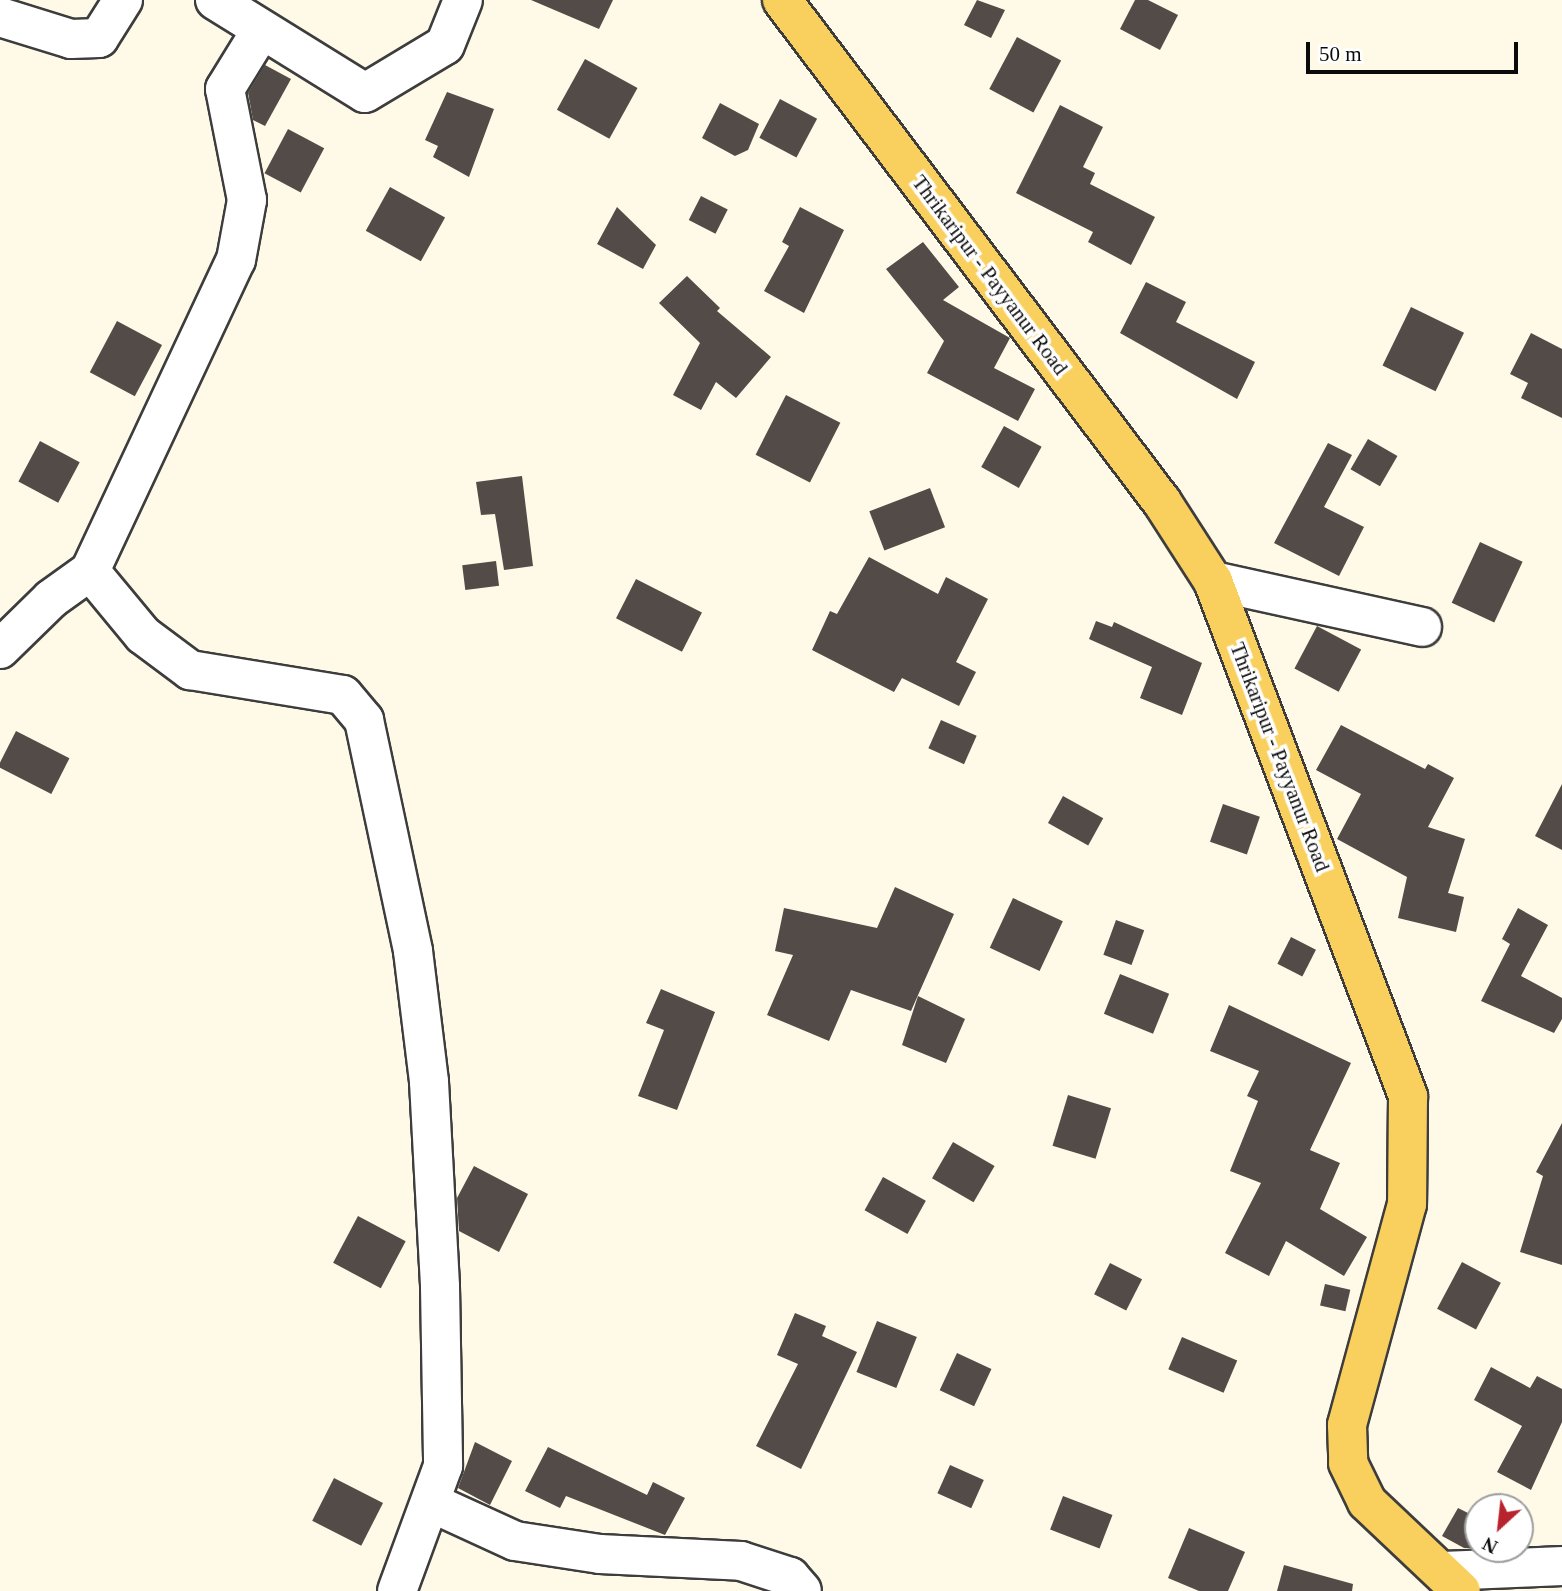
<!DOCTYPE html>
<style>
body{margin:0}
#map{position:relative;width:1562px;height:1591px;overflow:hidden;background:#fffae7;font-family:Georgia,serif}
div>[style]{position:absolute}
.building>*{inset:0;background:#534b47;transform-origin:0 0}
.roads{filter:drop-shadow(2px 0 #3d3d3d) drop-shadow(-2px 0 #3d3d3d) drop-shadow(0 2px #3d3d3d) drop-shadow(0 -2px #3d3d3d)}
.minor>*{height:38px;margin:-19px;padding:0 19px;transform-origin:19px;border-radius:19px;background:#fff}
.major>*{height:38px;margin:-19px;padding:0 19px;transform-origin:19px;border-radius:19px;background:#f9cf5d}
span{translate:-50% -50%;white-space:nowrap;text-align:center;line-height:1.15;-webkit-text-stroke:7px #fff;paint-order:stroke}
.street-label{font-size:21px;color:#0a0a0a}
.north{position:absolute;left:1464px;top:1493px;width:70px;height:70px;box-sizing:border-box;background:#fff;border:2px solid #9d9d9d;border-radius:50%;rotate:207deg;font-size:19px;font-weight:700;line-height:28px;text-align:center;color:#0a0a0a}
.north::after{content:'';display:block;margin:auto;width:24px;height:32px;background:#b9232e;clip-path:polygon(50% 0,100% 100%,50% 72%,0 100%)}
.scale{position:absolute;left:1306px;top:42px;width:212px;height:32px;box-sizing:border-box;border:4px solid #0a0a0a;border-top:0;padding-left:9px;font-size:21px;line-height:24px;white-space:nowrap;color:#0a0a0a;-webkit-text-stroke:5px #fff;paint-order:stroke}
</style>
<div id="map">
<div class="building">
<div style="clip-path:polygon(531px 0,613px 0,599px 29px)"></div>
<div style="clip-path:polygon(977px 0,1005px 10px,991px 38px,964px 25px)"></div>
<div style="clip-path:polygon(1135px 0,1148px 0,1178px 15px,1160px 50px,1120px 29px)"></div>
<div style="left:1017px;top:37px;width:50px;height:59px;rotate:28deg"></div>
<div style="left:585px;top:59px;width:60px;height:58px;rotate:29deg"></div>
<div style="clip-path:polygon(265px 65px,291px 79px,265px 126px,253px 120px,248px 93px)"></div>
<div style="clip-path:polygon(447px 92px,494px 109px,469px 177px,433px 157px,438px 146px,425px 140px)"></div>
<div style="left:780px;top:99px;width:42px;height:44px;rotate:28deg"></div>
<div style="clip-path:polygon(720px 103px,759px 124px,748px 150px,735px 156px,702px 138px)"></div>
<div style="clip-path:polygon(1060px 105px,1103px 127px,1083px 167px,1095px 173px,1090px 184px,1155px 217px,1131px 265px,1088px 242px,1093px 232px,1016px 193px)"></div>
<div style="left:288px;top:129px;width:41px;height:50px;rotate:28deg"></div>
<div style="left:390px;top:187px;width:63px;height:50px;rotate:29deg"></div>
<div style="left:701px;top:196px;width:30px;height:27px;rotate:27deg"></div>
<div style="clip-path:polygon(617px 207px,656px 245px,643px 269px,597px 244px)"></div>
<div style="clip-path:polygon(800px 207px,844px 230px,804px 313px,764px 291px,789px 246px,782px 242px)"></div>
<div style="clip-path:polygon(923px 242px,959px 287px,943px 300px,1010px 338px,994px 368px,1035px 389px,1018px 421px,927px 373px,944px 341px,886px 269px)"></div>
<div style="clip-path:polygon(687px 276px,720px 308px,717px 311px,771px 357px,736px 398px,716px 382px,701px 410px,673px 395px,700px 343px,659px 303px)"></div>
<div style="clip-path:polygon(1146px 282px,1186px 302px,1176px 322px,1255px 362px,1237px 399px,1120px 333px)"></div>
<div style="left:1411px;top:307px;width:59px;height:65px;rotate:26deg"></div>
<div style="left:117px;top:321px;width:51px;height:58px;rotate:28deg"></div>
<div style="clip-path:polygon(1531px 333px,1562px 349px,1562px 418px,1521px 398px,1528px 383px,1510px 374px)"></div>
<div style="left:786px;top:395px;width:61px;height:67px;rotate:27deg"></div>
<div style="left:1004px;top:426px;width:43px;height:47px;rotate:29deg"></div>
<div style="left:1368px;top:439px;width:34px;height:35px;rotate:30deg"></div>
<div style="left:40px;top:441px;width:45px;height:46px;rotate:28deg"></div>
<div style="clip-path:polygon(1328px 443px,1352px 455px,1324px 507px,1364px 527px,1339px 576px,1274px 543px)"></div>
<div style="clip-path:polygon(522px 476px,533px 566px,504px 570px,495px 514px,481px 515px,476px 482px)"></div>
<div style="left:930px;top:488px;width:42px;height:65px;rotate:69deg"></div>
<div style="left:1480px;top:542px;width:47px;height:67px;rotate:25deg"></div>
<div style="clip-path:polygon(869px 557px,938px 594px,946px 577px,988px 599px,956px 662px,976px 672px,959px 706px,902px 678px,894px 692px,812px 650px,830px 611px,837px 614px)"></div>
<div style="left:496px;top:561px;width:25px;height:34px;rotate:83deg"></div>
<div style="left:636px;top:579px;width:74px;height:44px;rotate:27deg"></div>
<div style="clip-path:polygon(1096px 621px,1112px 627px,1114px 622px,1202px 663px,1182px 715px,1140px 698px,1152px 667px,1089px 639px)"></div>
<div style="left:1317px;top:626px;width:50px;height:48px;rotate:28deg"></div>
<div style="left:941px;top:720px;width:39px;height:31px;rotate:24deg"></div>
<div style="clip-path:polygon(1341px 725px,1425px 769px,1428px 764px,1454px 778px,1428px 827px,1465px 839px,1448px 893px,1464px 897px,1456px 932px,1398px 918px,1407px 877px,1337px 839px,1361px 794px,1316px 770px)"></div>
<div style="left:16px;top:731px;width:60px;height:40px;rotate:27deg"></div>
<div style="clip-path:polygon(1562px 784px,1562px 850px,1535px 836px)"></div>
<div style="left:1063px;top:796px;width:46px;height:31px;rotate:29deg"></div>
<div style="left:1223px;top:804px;width:39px;height:40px;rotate:19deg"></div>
<div style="clip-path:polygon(895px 887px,954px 914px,911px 1011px,851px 990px,829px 1041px,767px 1015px,793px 955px,775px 951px,784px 908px,877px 928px)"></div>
<div style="left:1013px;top:898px;width:55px;height:55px;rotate:25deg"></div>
<div style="clip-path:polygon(1518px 908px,1548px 925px,1521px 976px,1562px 998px,1562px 1019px,1554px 1033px,1481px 1001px,1510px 944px,1502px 939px)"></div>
<div style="left:1116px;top:920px;width:30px;height:37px;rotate:20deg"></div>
<div style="left:1291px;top:937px;width:28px;height:30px;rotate:27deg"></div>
<div style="left:1120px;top:974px;width:53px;height:43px;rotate:22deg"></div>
<div style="clip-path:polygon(661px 989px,715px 1012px,677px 1110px,638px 1096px,664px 1030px,646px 1023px)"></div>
<div style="clip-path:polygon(918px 996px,965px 1019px,946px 1063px,902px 1045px)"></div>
<div style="clip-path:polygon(1229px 1005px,1351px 1063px,1310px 1150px,1340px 1163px,1320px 1209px,1367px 1237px,1344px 1276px,1286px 1241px,1269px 1276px,1225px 1253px,1261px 1183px,1230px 1171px,1258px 1101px,1247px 1096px,1259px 1071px,1210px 1051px)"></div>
<div style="left:1068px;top:1095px;width:45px;height:53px;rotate:17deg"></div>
<div style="clip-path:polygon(1562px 1123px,1562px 1265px,1520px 1252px,1543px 1176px,1536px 1172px)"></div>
<div style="left:953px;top:1142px;width:48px;height:42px;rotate:30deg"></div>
<div style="clip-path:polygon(474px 1166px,528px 1194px,499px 1252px,459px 1231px,457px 1198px)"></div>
<div style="left:883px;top:1177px;width:49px;height:38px;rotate:29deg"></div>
<div style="left:358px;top:1216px;width:54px;height:53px;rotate:28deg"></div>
<div style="left:1462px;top:1262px;width:44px;height:53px;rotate:28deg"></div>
<div style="left:1110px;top:1263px;width:36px;height:35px;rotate:27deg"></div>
<div style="left:1325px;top:1284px;width:26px;height:22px;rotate:13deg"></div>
<div style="clip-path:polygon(795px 1313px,826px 1326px,822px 1336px,857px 1352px,801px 1469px,756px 1446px,798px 1364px,777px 1355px)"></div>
<div style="left:877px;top:1321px;width:43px;height:55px;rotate:22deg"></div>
<div style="left:1182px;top:1337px;width:60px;height:35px;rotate:23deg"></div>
<div style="left:957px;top:1353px;width:38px;height:41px;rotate:25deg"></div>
<div style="clip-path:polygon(1491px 1367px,1530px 1388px,1537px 1376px,1562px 1389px,1562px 1422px,1531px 1490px,1497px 1472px,1522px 1426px,1474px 1400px)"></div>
<div style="clip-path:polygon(475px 1442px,512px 1461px,490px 1505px,458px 1488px)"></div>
<div style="clip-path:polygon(548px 1447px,647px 1495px,653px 1482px,685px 1498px,665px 1535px,566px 1496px,560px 1508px,525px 1491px)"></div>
<div style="left:950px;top:1465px;width:37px;height:31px;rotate:24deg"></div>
<div style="left:334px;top:1478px;width:55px;height:48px;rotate:27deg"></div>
<div style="left:1063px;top:1496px;width:53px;height:36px;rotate:21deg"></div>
<div style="clip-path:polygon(1458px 1508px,1478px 1518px,1478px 1548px,1464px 1548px,1442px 1536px)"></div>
<div style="clip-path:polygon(1189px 1528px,1245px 1552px,1228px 1591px,1199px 1591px,1168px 1578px)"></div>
<div style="clip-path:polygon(1284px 1565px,1353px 1584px,1352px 1591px,1277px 1591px)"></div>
</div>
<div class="roads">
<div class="minor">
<div style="left:215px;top:0;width:176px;rotate:31.8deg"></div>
<div style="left:365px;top:93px;width:93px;rotate:-31deg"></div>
<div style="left:445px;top:45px;width:48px;rotate:-68.2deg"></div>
<div style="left:0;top:17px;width:74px;rotate:17.2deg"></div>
<div style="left:71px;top:39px;width:28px;rotate:-2deg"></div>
<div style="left:99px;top:38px;width:45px;rotate:-57.7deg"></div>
<div style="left:90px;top:571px;width:344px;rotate:-64.9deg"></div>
<div style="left:236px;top:260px;width:61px;rotate:-79.6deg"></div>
<div style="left:247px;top:200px;width:113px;rotate:-101.2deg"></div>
<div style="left:225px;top:89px;width:67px;rotate:-58.4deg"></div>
<div style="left:1213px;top:581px;width:214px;rotate:12.4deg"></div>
<div style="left:0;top:649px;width:71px;rotate:-44.4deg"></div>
<div style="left:51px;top:599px;width:48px;rotate:-35.7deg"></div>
<div style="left:90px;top:571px;width:83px;rotate:50.4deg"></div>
<div style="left:143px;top:635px;width:59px;rotate:36.7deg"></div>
<div style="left:190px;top:670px;width:155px;rotate:9.3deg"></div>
<div style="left:343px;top:695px;width:33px;rotate:50deg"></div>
<div style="left:364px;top:720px;width:236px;rotate:78deg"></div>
<div style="left:413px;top:951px;width:132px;rotate:83deg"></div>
<div style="left:429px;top:1082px;width:205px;rotate:86.9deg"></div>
<div style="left:440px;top:1287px;width:179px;rotate:89deg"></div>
<div style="left:443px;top:1466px;width:133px;rotate:110.2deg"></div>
<div style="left:432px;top:1503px;width:91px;rotate:24.6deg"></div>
<div style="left:515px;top:1541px;width:86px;rotate:8.7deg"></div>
<div style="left:600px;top:1554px;width:141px;rotate:2.8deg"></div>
<div style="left:741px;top:1561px;width:52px;rotate:18.1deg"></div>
<div style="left:790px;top:1577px;width:18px;rotate:49deg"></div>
<div style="left:1444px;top:1571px;width:118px;rotate:-2.4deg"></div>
</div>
<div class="major">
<div style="left:782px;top:0;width:630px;rotate:52.88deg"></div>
<div style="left:1162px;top:502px;width:94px;rotate:57.2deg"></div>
<div style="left:1213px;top:581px;width:551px;rotate:69.26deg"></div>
<div style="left:1408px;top:1096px;width:108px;rotate:90.5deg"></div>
<div style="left:1407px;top:1204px;width:229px;rotate:105.2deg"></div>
<div style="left:1347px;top:1425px;width:38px;rotate:88deg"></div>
<div style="left:1348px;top:1463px;width:43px;rotate:64deg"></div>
<div style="left:1367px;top:1502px;width:129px;rotate:43.4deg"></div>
</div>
</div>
<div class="street-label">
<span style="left:990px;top:275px;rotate:53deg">Thrikaripur - Payyanur Road</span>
<span style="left:1280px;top:757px;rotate:69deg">Thrikaripur - Payyanur Road</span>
</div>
<div class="north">N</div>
<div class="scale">50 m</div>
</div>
